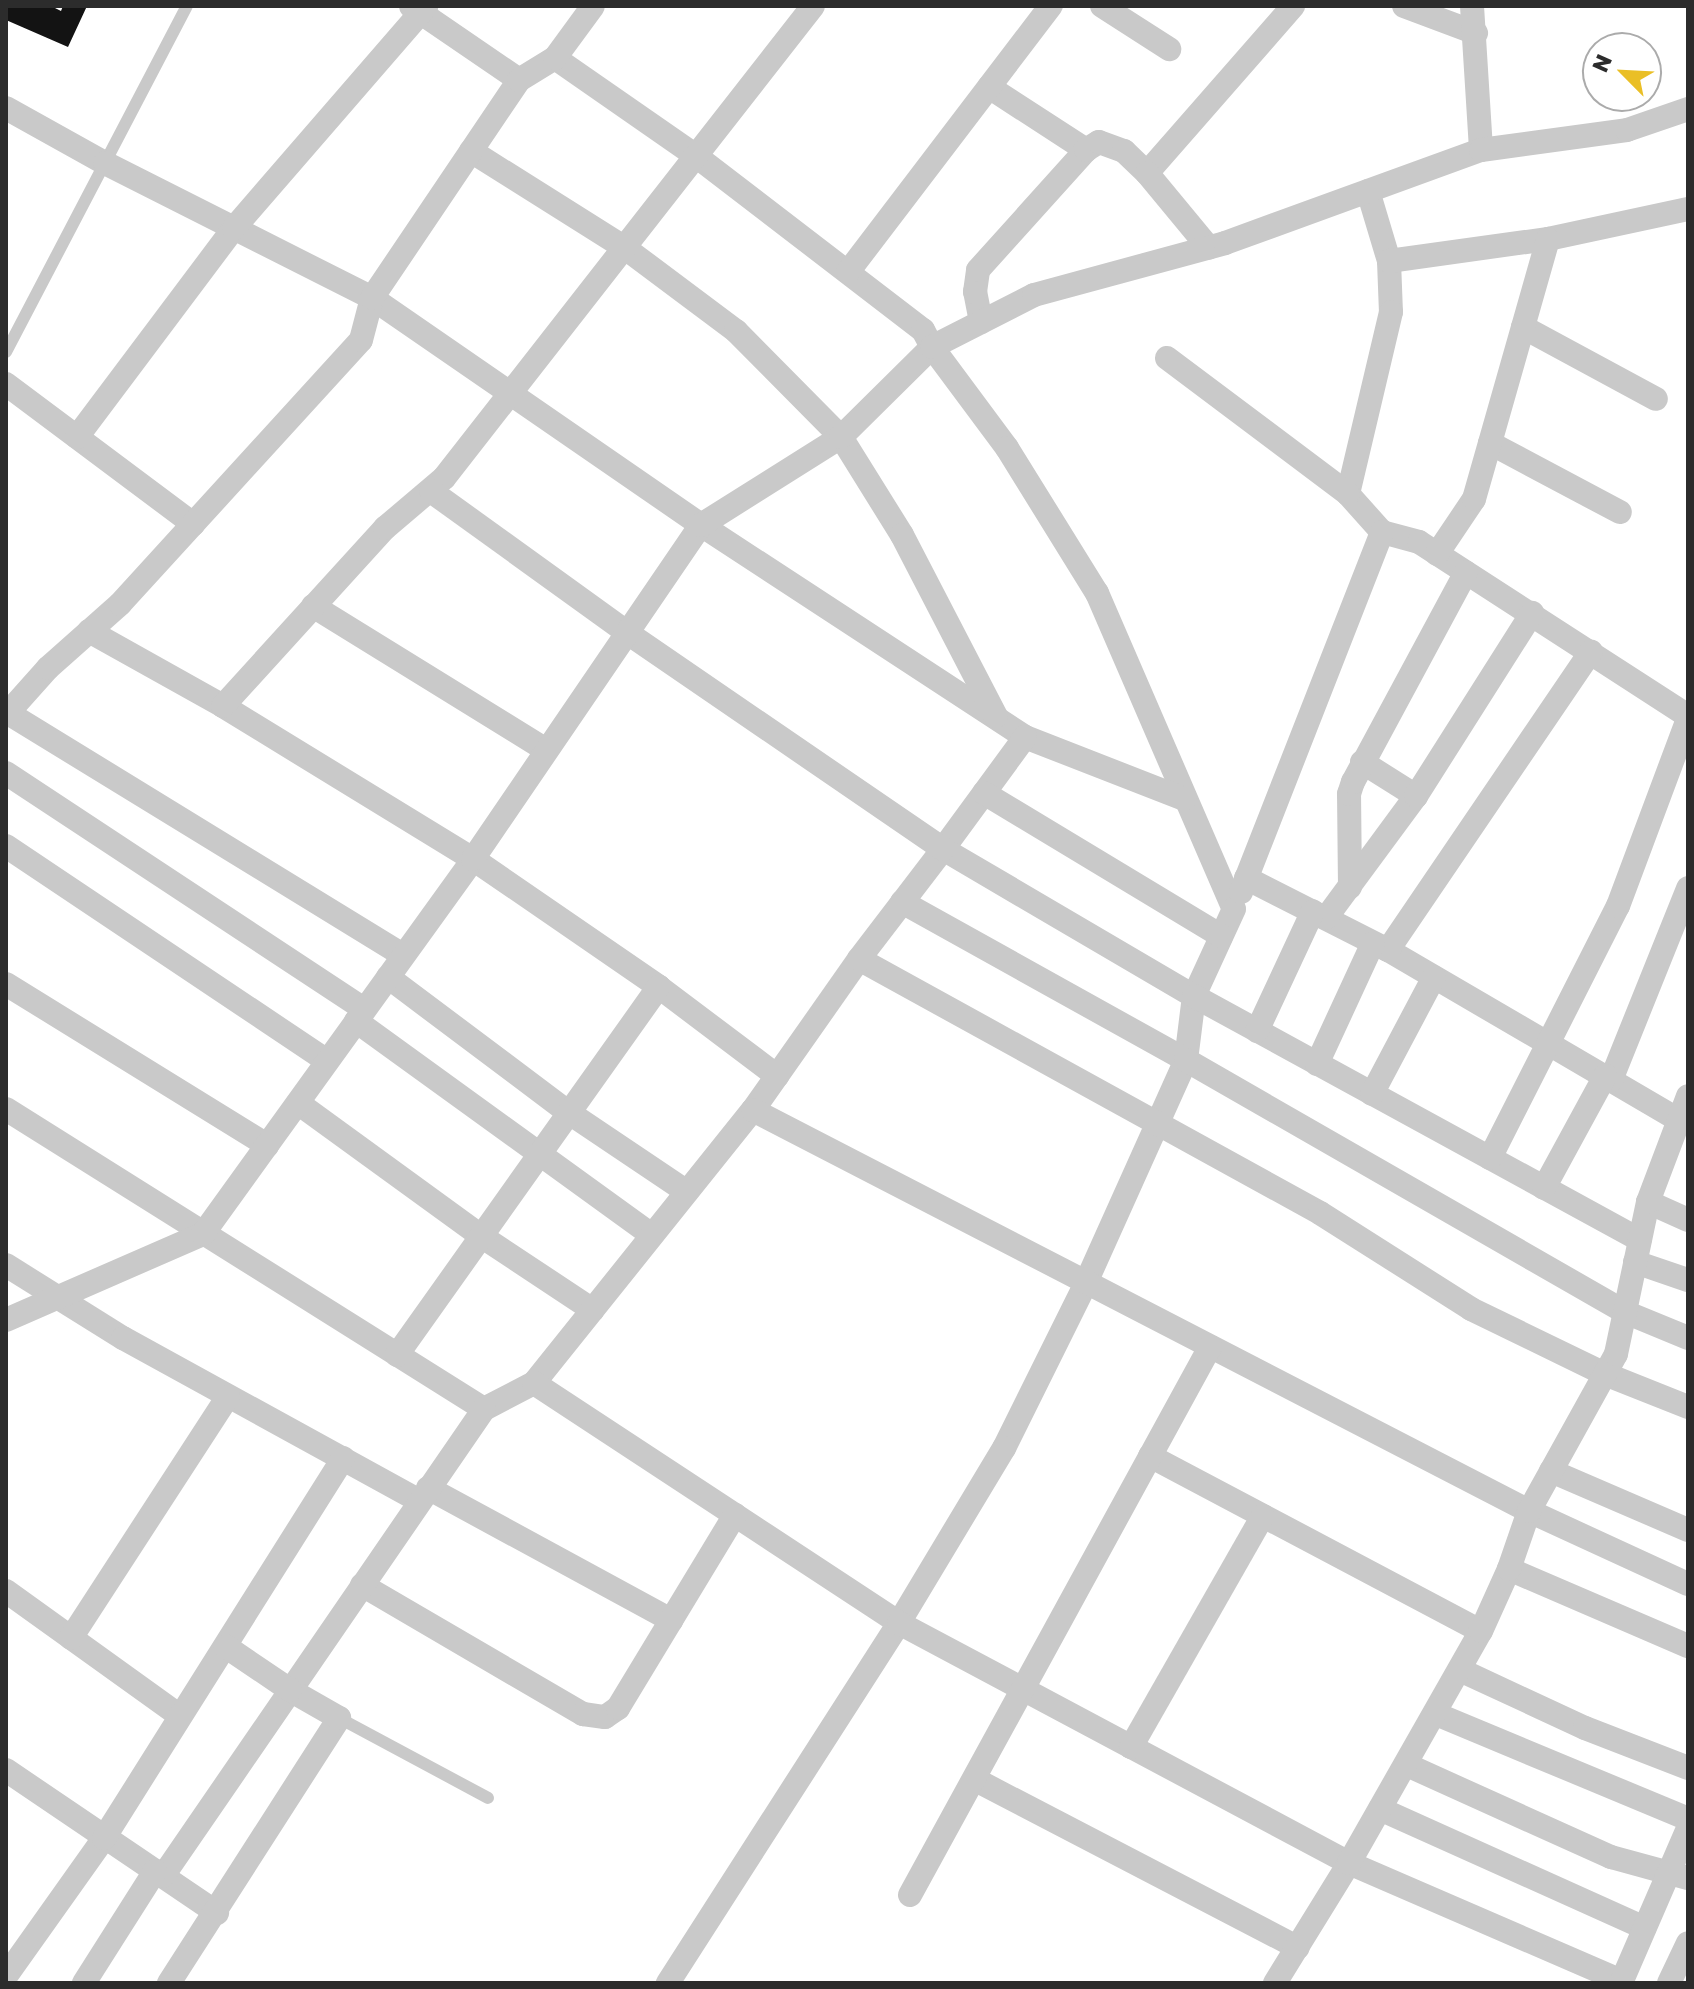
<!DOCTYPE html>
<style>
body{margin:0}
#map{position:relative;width:1694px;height:1989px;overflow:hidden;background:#fff;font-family:"Golos Text",sans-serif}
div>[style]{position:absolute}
.building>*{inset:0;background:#131313}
.lane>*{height:12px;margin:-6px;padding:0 6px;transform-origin:6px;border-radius:6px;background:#c9c9c9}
.street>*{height:24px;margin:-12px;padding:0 12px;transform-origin:12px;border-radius:12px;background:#c9c9c9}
span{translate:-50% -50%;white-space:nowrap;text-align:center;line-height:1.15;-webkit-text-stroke:8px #fff;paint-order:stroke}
.frame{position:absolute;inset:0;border:8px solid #2c2c2c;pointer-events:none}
.north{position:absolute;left:1582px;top:32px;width:80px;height:80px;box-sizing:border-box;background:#fff;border:2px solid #ababab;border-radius:50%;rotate:294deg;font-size:22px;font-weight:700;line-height:32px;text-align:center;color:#2c2c2c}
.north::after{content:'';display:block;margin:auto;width:28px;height:36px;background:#eabf26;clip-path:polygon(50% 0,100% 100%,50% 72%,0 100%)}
</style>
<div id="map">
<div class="building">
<div style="clip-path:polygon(6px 6px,51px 6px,61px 11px,63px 6px,87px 6px,68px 47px,6px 20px)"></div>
</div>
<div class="lane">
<div style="left:6px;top:352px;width:390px;rotate:-62.4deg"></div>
<div style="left:339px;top:1718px;width:169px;rotate:28.2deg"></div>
</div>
<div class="street">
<div style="left:411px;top:6px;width:131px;rotate:34.4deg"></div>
<div style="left:1102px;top:6px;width:80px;rotate:32.7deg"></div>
<div style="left:1404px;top:6px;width:77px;rotate:20.6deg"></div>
<div style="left:1472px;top:6px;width:144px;rotate:86.4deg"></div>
<div style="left:555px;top:58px;width:172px;rotate:34.8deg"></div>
<div style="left:696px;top:156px;width:286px;rotate:37.5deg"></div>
<div style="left:923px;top:330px;width:19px;rotate:62deg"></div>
<div style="left:932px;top:347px;width:126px;rotate:53.4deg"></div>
<div style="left:1007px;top:448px;width:171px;rotate:58.2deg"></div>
<div style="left:1097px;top:593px;width:344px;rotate:66.6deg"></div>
<div style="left:1234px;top:909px;width:96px;rotate:114.7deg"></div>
<div style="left:1194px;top:996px;width:64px;rotate:97.1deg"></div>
<div style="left:1186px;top:1060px;width:244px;rotate:114.2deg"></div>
<div style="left:1086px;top:1283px;width:184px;rotate:116.4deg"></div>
<div style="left:1004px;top:1448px;width:204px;rotate:121deg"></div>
<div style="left:899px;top:1623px;width:428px;rotate:122.7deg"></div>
<div style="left:989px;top:87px;width:116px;rotate:33deg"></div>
<div style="left:6px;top:108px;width:113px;rotate:29.1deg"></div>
<div style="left:105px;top:163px;width:299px;rotate:26.8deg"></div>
<div style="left:372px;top:298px;width:400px;rotate:34.6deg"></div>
<div style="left:701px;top:525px;width:387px;rotate:33.2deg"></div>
<div style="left:1025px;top:737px;width:171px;rotate:21.3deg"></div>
<div style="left:471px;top:151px;width:182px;rotate:32.2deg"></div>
<div style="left:625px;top:248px;width:139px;rotate:36.8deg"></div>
<div style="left:736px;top:331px;width:149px;rotate:45.3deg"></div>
<div style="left:841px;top:437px;width:115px;rotate:58.1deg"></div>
<div style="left:902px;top:535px;width:204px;rotate:62.6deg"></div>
<div style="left:1147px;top:173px;width:222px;rotate:-48.8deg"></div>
<div style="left:1368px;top:191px;width:73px;rotate:73.3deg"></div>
<div style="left:1389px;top:261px;width:51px;rotate:87.8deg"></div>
<div style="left:1391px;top:312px;width:187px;rotate:103.3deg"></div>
<div style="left:1348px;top:494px;width:51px;rotate:48.2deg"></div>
<div style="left:1382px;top:532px;width:38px;rotate:15deg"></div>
<div style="left:1419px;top:542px;width:320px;rotate:32.9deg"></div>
<div style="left:1389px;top:261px;width:161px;rotate:-7.9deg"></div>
<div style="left:1548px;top:239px;width:143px;rotate:-12.1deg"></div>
<div style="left:848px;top:272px;width:335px;rotate:-52.7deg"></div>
<div style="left:981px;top:322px;width:31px;rotate:-101deg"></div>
<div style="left:975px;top:292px;width:22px;rotate:-82deg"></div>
<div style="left:978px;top:270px;width:161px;rotate:-48deg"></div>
<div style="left:1086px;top:150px;width:15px;rotate:-32deg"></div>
<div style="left:1099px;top:142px;width:27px;rotate:20deg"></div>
<div style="left:1124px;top:151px;width:32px;rotate:44deg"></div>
<div style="left:1147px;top:173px;width:97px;rotate:50.4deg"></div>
<div style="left:1523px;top:327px;width:151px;rotate:28.4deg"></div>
<div style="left:1167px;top:358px;width:226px;rotate:36.9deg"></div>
<div style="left:6px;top:384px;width:234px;rotate:36.8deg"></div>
<div style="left:77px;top:437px;width:261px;rotate:-53.1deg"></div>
<div style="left:234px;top:228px;width:294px;rotate:-49.1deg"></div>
<div style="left:1490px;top:443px;width:147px;rotate:28deg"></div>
<div style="left:1437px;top:554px;width:66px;rotate:-56.1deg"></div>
<div style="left:1474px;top:499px;width:270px;rotate:-74.1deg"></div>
<div style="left:313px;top:606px;width:274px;rotate:31.7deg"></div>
<div style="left:89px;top:631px;width:154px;rotate:29.2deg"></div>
<div style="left:223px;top:706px;width:293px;rotate:31.5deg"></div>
<div style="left:473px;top:859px;width:226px;rotate:34.5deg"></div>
<div style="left:659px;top:987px;width:148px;rotate:37deg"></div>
<div style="left:223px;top:706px;width:241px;rotate:-47.7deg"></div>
<div style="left:385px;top:528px;width:77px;rotate:-40.3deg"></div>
<div style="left:444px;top:478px;width:599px;rotate:-51.98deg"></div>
<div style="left:8px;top:713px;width:463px;rotate:31.5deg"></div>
<div style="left:6px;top:715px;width:63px;rotate:-48.2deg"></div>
<div style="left:48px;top:668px;width:96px;rotate:-41.6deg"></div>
<div style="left:120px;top:604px;width:357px;rotate:-47.6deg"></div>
<div style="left:361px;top:340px;width:43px;rotate:-75.3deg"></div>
<div style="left:372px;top:298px;width:263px;rotate:-56deg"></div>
<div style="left:519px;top:80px;width:42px;rotate:-31.4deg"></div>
<div style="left:555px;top:58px;width:64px;rotate:-53.8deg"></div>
<div style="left:1025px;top:737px;width:139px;rotate:126.2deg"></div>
<div style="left:943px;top:849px;width:291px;rotate:30.4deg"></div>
<div style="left:1194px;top:996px;width:508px;rotate:28.68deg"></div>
<div style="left:1362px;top:762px;width:64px;rotate:32.2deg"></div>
<div style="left:6px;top:773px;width:429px;rotate:33.4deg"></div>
<div style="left:984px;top:793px;width:277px;rotate:31.1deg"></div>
<div style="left:6px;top:846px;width:386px;rotate:33.8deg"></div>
<div style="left:1246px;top:878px;width:159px;rotate:26.9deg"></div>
<div style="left:1388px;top:950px;width:337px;rotate:30.3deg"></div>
<div style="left:1350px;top:887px;width:93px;rotate:-90.6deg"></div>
<div style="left:1349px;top:794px;width:13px;rotate:-72deg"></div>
<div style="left:1353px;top:782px;width:238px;rotate:-61.7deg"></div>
<div style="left:1241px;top:892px;width:387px;rotate:-68.6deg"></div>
<div style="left:902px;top:902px;width:325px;rotate:29.1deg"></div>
<div style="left:1186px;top:1060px;width:506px;rotate:29.86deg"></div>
<div style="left:1625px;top:1312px;width:68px;rotate:22.4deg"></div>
<div style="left:1326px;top:918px;width:152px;rotate:-53.6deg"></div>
<div style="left:1416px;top:796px;width:217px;rotate:-57.6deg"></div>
<div style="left:1388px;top:950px;width:361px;rotate:-55.8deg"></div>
<div style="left:859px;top:959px;width:526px;rotate:28.85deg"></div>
<div style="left:1320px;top:1213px;width:179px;rotate:32.4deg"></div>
<div style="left:1471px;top:1309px;width:149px;rotate:25.9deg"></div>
<div style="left:1605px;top:1374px;width:89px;rotate:21.7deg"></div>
<div style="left:388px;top:977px;width:225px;rotate:36.9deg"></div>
<div style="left:568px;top:1112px;width:143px;rotate:33.9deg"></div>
<div style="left:6px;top:984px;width:307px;rotate:31.7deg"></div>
<div style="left:356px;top:1021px;width:365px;rotate:35.9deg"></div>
<div style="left:1257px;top:1031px;width:132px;rotate:-65deg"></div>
<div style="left:1317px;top:1064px;width:133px;rotate:-65.2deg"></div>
<div style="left:1611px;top:1080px;width:207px;rotate:-68.1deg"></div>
<div style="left:1372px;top:1094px;width:132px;rotate:-62.1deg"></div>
<div style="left:298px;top:1103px;width:226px;rotate:36deg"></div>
<div style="left:481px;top:1236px;width:134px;rotate:33.5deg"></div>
<div style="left:6px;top:1109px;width:564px;rotate:32.11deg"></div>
<div style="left:484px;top:1409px;width:56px;rotate:-27.5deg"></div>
<div style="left:534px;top:1383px;width:350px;rotate:-51.3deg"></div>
<div style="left:753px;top:1110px;width:184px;rotate:-54.9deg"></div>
<div style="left:859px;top:959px;width:138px;rotate:-52.6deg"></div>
<div style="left:943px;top:849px;width:386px;rotate:-145.6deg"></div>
<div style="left:625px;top:631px;width:239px;rotate:-144.2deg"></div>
<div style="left:753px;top:1110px;width:873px;rotate:27.33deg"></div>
<div style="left:1529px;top:1511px;width:175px;rotate:24.7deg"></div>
<div style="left:1490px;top:1158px;width:283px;rotate:-63.1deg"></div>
<div style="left:1618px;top:906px;width:200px;rotate:-69.5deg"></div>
<div style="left:1544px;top:1188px;width:128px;rotate:-61.4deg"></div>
<div style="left:1648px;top:1202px;width:44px;rotate:24.2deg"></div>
<div style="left:1635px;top:1262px;width:56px;rotate:18.8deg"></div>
<div style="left:6px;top:1265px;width:138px;rotate:32deg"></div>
<div style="left:123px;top:1338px;width:338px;rotate:28.8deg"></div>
<div style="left:6px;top:1320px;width:215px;rotate:-23.6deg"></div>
<div style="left:203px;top:1234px;width:462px;rotate:-54.2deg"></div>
<div style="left:473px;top:859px;width:404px;rotate:-55.7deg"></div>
<div style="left:701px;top:525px;width:165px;rotate:-32.2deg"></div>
<div style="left:841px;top:437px;width:128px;rotate:-44.7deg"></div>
<div style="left:932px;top:347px;width:114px;rotate:-27deg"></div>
<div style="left:1034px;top:295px;width:198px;rotate:-15.2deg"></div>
<div style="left:1225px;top:243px;width:272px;rotate:-20deg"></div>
<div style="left:1481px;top:150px;width:147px;rotate:-7.8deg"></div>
<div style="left:1627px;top:130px;width:65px;rotate:-19deg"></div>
<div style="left:397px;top:1355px;width:452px;rotate:-54.6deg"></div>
<div style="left:534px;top:1383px;width:437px;rotate:33.3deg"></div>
<div style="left:899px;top:1623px;width:510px;rotate:28.07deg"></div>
<div style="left:1349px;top:1863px;width:297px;rotate:23.4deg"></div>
<div style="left:1150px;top:1456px;width:374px;rotate:27.9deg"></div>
<div style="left:1551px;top:1471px;width:149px;rotate:23.3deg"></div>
<div style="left:428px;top:1488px;width:277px;rotate:28.5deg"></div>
<div style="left:1509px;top:1569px;width:195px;rotate:23.3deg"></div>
<div style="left:362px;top:1585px;width:256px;rotate:30.3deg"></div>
<div style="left:583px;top:1714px;width:22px;rotate:8deg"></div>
<div style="left:605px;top:1717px;width:16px;rotate:-35deg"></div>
<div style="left:618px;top:1708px;width:226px;rotate:-58.8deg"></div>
<div style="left:6px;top:1591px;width:214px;rotate:35.7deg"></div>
<div style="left:71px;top:1638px;width:288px;rotate:-57deg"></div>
<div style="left:1460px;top:1670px;width:138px;rotate:24.9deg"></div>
<div style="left:1585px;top:1728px;width:110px;rotate:21.2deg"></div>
<div style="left:1436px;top:1714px;width:273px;rotate:22.6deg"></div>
<div style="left:1131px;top:1747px;width:266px;rotate:-60.3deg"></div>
<div style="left:1407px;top:1765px;width:224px;rotate:24.3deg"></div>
<div style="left:1611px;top:1857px;width:80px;rotate:15.3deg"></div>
<div style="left:6px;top:1770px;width:255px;rotate:34.1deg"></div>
<div style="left:974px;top:1779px;width:365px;rotate:27.5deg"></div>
<div style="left:1380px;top:1809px;width:290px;rotate:24.2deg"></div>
<div style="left:163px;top:1876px;width:567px;rotate:-55.5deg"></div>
<div style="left:910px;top:1895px;width:625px;rotate:-61.3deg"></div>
<div style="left:6px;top:1976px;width:169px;rotate:-54.6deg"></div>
<div style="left:104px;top:1838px;width:449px;rotate:-57.8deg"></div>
<div style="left:84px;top:1983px;width:133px;rotate:-57.6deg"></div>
<div style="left:169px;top:1983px;width:315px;rotate:-57.3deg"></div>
<div style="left:339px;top:1718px;width:56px;rotate:-150.3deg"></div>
<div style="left:290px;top:1690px;width:78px;rotate:-145.9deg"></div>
<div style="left:1275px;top:1983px;width:141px;rotate:-58.3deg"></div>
<div style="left:1349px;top:1863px;width:267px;rotate:-60.4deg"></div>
<div style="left:1481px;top:1631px;width:68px;rotate:-65.7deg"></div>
<div style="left:1509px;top:1569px;width:61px;rotate:-71deg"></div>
<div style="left:1529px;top:1511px;width:179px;rotate:-61deg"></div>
<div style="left:1616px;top:1354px;width:155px;rotate:-78.1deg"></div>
<div style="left:1648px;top:1202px;width:113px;rotate:-69.3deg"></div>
<div style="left:1621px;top:1983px;width:169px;rotate:-66.6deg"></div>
<div style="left:1669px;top:1983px;width:44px;rotate:-64.6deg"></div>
</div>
<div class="frame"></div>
<div class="north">N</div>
</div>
